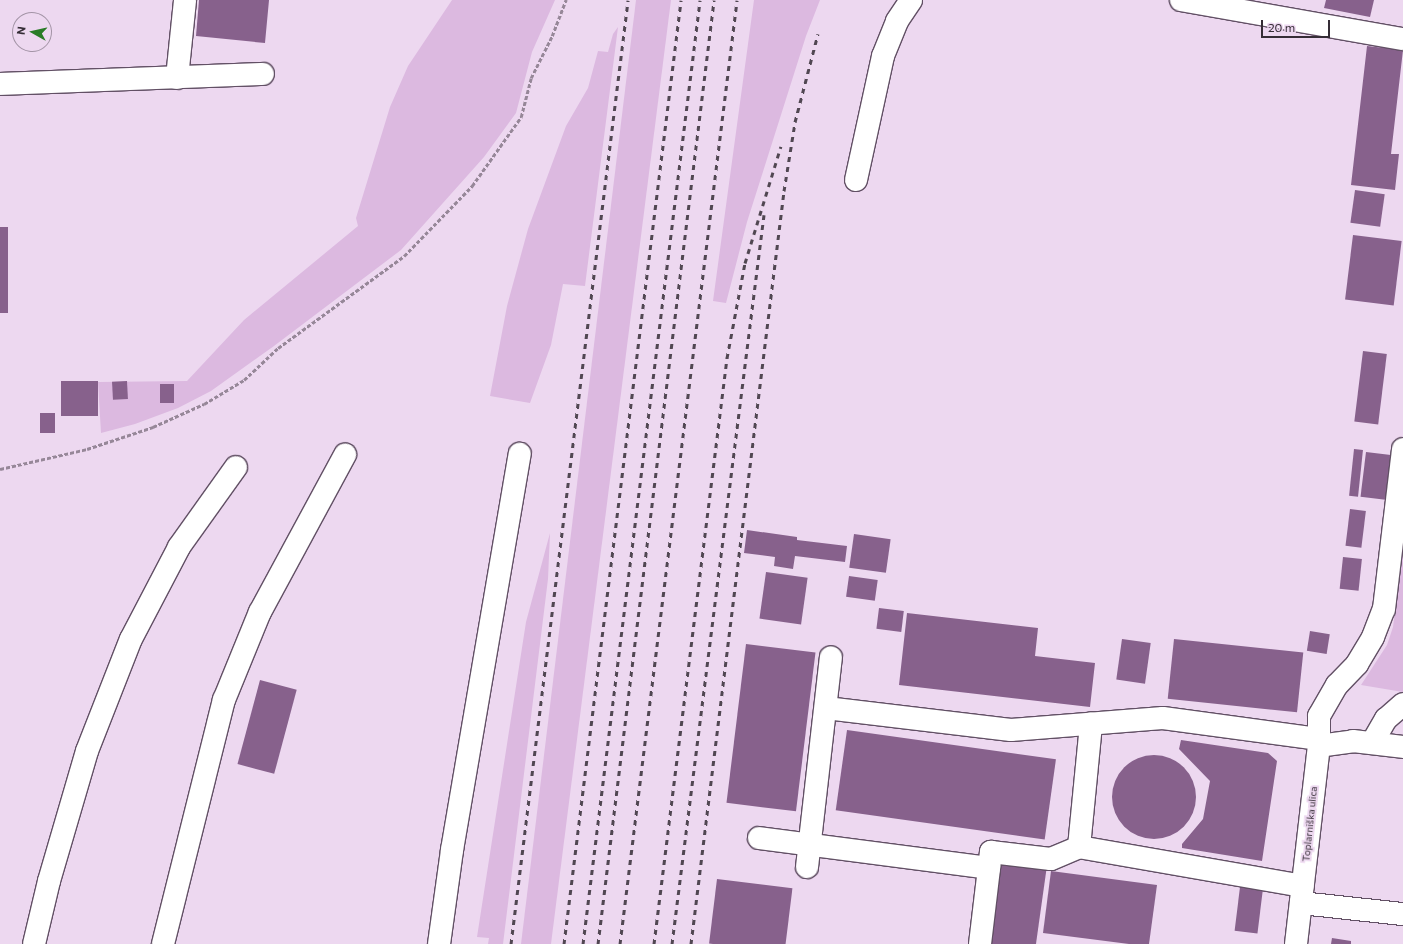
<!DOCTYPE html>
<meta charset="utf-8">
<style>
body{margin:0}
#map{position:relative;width:1403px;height:944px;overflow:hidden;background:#edd8f0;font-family:Commissioner,sans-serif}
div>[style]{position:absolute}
.green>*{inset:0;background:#dcb9e0}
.building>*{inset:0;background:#87618c;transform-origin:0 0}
.round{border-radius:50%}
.path>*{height:2.5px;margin-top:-1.25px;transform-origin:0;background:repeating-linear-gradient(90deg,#968798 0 4px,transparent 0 6px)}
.roads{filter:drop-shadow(1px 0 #625065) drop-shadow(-1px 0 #625065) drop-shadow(0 1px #625065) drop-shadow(0 -1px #625065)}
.minor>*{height:22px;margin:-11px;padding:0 11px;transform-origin:11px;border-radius:11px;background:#fff}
.rail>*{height:3px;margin-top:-1.5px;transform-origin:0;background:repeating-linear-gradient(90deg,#514752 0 5px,transparent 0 10px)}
span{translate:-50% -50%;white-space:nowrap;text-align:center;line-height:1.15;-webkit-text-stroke:4px #edd8f0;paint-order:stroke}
.street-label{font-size:10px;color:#352d36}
.north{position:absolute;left:12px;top:12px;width:40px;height:40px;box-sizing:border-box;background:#edd8f0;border:1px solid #a394a6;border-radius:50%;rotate:278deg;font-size:11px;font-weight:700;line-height:16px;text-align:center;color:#352d36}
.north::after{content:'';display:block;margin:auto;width:14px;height:18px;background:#2a7c27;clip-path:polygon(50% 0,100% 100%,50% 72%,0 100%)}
.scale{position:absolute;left:1261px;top:20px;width:69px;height:18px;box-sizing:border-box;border:2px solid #352d36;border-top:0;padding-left:5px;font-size:12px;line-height:14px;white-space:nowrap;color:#352d36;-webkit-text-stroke:3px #edd8f0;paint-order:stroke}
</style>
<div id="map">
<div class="green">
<div style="clip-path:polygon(452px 0,555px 0,532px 52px,516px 113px,484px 157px,401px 250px,274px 346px,211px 391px,178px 408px,135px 424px,101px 433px,98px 382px,187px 381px,244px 320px,358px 226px,356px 218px,390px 107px,408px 66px)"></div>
<div style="clip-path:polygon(636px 0,671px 0,551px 944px,521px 944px)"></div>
<div style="clip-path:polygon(754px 0,820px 0,806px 36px,747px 222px,726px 303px,713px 301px)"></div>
<div style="clip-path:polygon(618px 27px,585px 286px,563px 284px,551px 345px,530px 403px,490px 396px,507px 306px,528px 229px,566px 126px,588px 88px,598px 51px,608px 52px,613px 34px)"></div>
<div style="clip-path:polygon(550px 533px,548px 579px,503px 944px,488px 944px,489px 938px,477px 937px,526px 622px)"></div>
<div style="clip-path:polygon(1403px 551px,1403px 692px,1361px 685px,1387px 645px,1393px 627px)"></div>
</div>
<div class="building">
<div style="clip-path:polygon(199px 0,269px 0,265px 43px,196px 36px)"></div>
<div style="clip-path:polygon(1326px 0,1374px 0,1370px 17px,1324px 8px)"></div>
<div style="clip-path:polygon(1367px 46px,1403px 50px,1391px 154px,1399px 154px,1395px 190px,1351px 185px)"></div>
<div style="left:1355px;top:190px;width:30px;height:33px;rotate:8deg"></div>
<div style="left:0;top:227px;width:8px;height:86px"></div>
<div style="left:1353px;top:235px;width:49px;height:65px;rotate:7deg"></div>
<div style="left:1363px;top:351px;width:24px;height:71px;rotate:7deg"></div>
<div style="left:61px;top:381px;width:37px;height:35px"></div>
<div style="left:127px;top:381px;width:18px;height:15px;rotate:87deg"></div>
<div style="left:160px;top:384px;width:14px;height:19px"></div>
<div style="left:40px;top:413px;width:15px;height:20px"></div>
<div style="left:1354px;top:449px;width:9px;height:47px;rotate:6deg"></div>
<div style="left:1366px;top:452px;width:25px;height:45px;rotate:7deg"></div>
<div style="left:1350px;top:509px;width:16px;height:37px;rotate:7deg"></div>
<div style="clip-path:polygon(747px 530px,797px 537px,797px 540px,847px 546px,845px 562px,795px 556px,793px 569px,774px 566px,775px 557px,744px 553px)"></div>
<div style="left:854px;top:534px;width:37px;height:34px;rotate:8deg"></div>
<div style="left:1343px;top:557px;width:19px;height:32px;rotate:6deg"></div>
<div style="left:766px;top:572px;width:42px;height:47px;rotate:8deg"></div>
<div style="left:849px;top:576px;width:29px;height:21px;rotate:8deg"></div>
<div style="left:879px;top:608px;width:25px;height:21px;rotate:7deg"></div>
<div style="clip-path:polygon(907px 613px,1038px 628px,1035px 656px,1095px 663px,1090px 707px,899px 685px)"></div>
<div style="left:1310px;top:631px;width:20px;height:20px;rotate:9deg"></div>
<div style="left:1122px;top:639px;width:29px;height:41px;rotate:8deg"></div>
<div style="left:1174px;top:639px;width:130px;height:60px;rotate:6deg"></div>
<div style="left:746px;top:644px;width:70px;height:160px;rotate:7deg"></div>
<div style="left:260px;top:680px;width:38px;height:87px;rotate:15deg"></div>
<div style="left:847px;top:730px;width:211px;height:81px;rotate:8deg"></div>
<div style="clip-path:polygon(1181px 740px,1268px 753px,1277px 761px,1262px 861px,1182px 848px,1182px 844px,1203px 819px,1210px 781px,1179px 749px)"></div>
<div class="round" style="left:1112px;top:755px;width:84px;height:84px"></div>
<div style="left:998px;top:862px;width:49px;height:83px;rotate:8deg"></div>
<div style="clip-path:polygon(1051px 871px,1157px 885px,1149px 944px,1129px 944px,1043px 933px)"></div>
<div style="left:717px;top:879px;width:76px;height:65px;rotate:7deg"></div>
<div style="left:1240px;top:887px;width:23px;height:44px;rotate:7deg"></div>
<div style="clip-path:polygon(1332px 938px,1351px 941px,1351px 944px,1331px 944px)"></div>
</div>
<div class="path">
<div style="left:0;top:469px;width:89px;rotate:-12.9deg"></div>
<div style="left:87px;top:449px;width:70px;rotate:-18.4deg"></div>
<div style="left:153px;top:427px;width:56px;rotate:-24.3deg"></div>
<div style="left:204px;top:404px;width:47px;rotate:-31deg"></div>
<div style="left:244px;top:380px;width:47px;rotate:-43.3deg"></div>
<div style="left:278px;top:348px;width:156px;rotate:-36.1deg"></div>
<div style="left:404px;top:256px;width:98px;rotate:-45.8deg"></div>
<div style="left:472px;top:186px;width:85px;rotate:-54.6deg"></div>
<div style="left:521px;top:117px;width:40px;rotate:-75.6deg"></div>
<div style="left:531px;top:78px;width:47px;rotate:-63.4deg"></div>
<div style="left:552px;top:36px;width:39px;rotate:-69deg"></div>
</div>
<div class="roads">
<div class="minor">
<div style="left:1181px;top:0;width:225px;rotate:10deg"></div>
<div style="left:177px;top:78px;width:78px;rotate:-84.1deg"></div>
<div style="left:0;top:84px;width:263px;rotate:-2.2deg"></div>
<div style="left:856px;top:180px;width:127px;rotate:-77.7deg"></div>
<div style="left:883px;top:56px;width:38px;rotate:-68deg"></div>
<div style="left:897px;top:21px;width:25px;rotate:-56deg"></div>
<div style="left:826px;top:708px;width:186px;rotate:6.8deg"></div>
<div style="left:1011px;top:730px;width:152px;rotate:-4.5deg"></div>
<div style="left:1163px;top:718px;width:156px;rotate:7.7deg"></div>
<div style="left:1372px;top:743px;width:28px;rotate:-60deg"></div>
<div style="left:1386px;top:719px;width:23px;rotate:-41deg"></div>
<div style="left:1319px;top:746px;width:34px;rotate:-8deg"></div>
<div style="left:1353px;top:741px;width:50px;rotate:6.8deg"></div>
<div style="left:759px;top:838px;width:232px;rotate:7.4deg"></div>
<div style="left:1079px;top:847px;width:124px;rotate:-84.4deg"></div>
<div style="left:807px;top:867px;width:211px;rotate:-83.5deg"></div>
<div style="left:1301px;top:903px;width:103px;rotate:6.2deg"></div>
<div style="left:34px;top:944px;width:65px;rotate:-76.6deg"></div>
<div style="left:49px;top:881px;width:135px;rotate:-73.7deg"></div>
<div style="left:87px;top:751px;width:120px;rotate:-68.6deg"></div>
<div style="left:131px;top:639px;width:104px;rotate:-62.4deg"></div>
<div style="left:179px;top:547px;width:98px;rotate:-54.5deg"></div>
<div style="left:163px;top:944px;width:252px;rotate:-76deg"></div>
<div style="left:224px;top:700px;width:95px;rotate:-67.8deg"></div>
<div style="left:260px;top:612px;width:179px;rotate:-61.6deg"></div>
<div style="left:439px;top:944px;width:95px;rotate:-82.1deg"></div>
<div style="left:452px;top:850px;width:402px;rotate:-80.3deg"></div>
<div style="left:980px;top:944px;width:93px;rotate:-83.2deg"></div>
<div style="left:991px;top:852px;width:60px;rotate:6.7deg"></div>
<div style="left:1051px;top:859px;width:30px;rotate:-23deg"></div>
<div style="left:1079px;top:847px;width:227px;rotate:9.9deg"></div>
<div style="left:1296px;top:944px;width:199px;rotate:-83.4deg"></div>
<div style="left:1319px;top:746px;width:30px;rotate:-90deg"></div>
<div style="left:1319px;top:716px;width:36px;rotate:-60deg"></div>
<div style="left:1337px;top:685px;width:29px;rotate:-46deg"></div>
<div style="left:1357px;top:664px;width:31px;rotate:-59deg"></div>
<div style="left:1373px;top:637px;width:30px;rotate:-69deg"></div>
<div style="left:1384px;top:609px;width:161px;rotate:-83.2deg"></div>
</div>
</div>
<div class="rail">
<div style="left:511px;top:944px;width:951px;rotate:-82.93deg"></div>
<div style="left:564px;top:944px;width:951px;rotate:-82.93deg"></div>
<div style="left:583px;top:944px;width:951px;rotate:-82.93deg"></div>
<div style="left:598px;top:944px;width:951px;rotate:-82.99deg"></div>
<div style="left:620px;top:944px;width:951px;rotate:-82.93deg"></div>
<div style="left:654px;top:944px;width:591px;rotate:-82.9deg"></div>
<div style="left:727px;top:358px;width:97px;rotate:-79.3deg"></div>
<div style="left:745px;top:263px;width:122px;rotate:-72.9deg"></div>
<div style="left:672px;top:944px;width:735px;rotate:-82.81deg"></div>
<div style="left:691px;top:944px;width:759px;rotate:-82.96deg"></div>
<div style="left:784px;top:191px;width:70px;rotate:-80.9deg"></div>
<div style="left:795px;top:122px;width:91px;rotate:-75.4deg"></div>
</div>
<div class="street-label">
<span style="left:1310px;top:824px;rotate:-84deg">Toplarniška ulica</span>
</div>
<div class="north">N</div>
<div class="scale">20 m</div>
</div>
